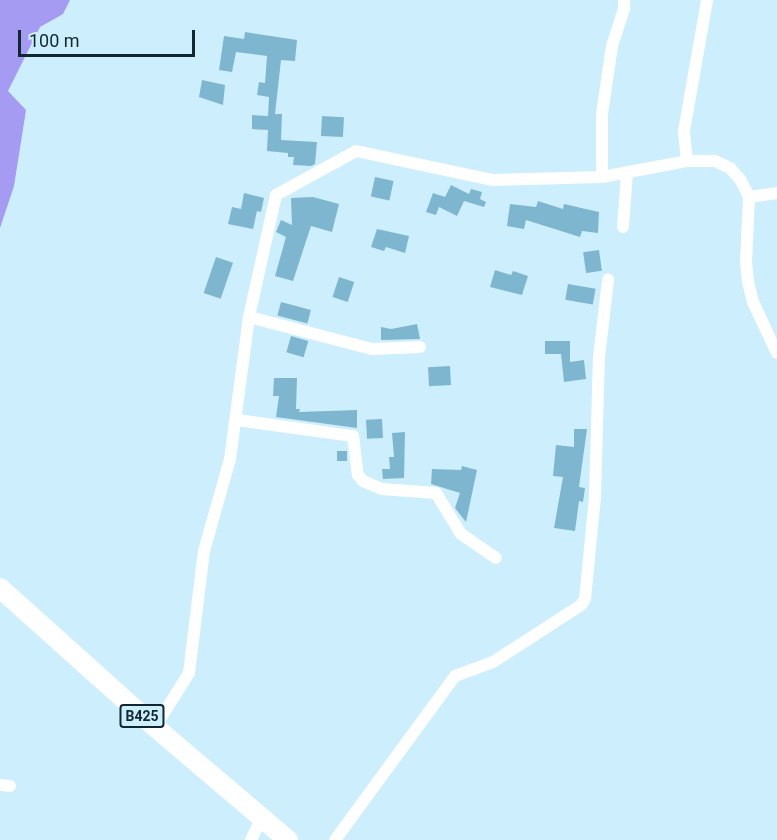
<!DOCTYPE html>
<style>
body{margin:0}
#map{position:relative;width:777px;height:840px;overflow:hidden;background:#cdeefd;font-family:Roboto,sans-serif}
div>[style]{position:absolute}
.water>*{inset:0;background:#a59bf3}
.building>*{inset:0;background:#7fb6cf;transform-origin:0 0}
.minor>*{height:12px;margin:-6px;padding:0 6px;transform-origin:6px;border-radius:6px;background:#fff}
.primary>*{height:20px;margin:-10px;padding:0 10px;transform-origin:10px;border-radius:10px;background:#fff}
span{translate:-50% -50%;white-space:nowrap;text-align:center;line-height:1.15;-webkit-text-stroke:6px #cdeefd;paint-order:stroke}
.shield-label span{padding:2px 4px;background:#cdeefd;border:2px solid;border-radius:4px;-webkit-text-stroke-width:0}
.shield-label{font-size:14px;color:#112731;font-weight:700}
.scale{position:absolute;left:18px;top:30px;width:177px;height:27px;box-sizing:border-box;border:3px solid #112731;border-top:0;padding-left:8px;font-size:18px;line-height:21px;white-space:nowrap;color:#112731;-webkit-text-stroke:4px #cdeefd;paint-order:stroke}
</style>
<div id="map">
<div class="water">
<div style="clip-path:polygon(0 0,70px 0,63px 14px,40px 27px,8px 91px,26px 110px,14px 186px,0 228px)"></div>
</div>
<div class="building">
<div style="clip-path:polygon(245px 32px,297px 40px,295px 61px,281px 60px,275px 114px,282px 114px,281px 140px,317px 142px,315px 164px,311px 166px,293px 165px,294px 157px,288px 157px,288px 153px,267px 151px,268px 130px,252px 129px,252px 115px,268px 116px,269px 97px,257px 95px,259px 82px,265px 83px,267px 56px,236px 52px,232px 72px,219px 70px,224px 36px,244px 39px)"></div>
<div style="clip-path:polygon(202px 80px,225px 85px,223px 105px,199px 97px)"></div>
<div style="left:322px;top:116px;width:22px;height:20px;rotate:3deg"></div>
<div style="left:375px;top:177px;width:19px;height:20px;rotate:12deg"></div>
<div style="clip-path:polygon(451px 185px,469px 194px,471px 189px,482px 192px,480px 199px,486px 202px,484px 207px,464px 201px,457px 216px,439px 207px,436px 215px,426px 212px,433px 193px,445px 197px)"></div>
<div style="clip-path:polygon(244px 193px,264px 198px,261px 212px,257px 211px,253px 229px,228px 224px,232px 207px,241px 209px)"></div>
<div style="clip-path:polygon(313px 197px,339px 204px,332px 232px,311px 226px,293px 281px,275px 276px,286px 237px,276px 232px,281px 220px,292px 225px,291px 198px)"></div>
<div style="clip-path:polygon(538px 201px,563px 209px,564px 204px,599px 212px,598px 233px,582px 231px,580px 237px,526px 220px,524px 229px,507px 226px,510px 204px,536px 207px)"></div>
<div style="clip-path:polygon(377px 229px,409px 236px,405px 253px,386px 247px,384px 251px,371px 247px)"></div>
<div style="left:599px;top:250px;width:21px;height:16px;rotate:82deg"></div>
<div style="left:216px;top:257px;width:18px;height:38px;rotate:19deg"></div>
<div style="clip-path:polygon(495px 270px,511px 275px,513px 271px,528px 276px,522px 295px,490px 287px)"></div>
<div style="left:339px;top:277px;width:16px;height:21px;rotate:18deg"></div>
<div style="left:568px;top:284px;width:28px;height:16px;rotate:10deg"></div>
<div style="left:281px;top:302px;width:31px;height:14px;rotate:15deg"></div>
<div style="clip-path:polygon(417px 324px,420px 339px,381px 340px,381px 327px,391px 329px)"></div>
<div style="left:291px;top:336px;width:18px;height:17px;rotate:16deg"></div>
<div style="clip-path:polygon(545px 341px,570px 341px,570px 362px,584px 360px,586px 379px,564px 382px,561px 354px,545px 354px)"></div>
<div style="left:450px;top:366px;width:19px;height:22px;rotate:87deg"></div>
<div style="clip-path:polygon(274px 378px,297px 378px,296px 409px,300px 409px,299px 412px,357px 410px,357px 428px,276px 417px,279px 396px,273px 396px)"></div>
<div style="left:382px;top:419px;width:19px;height:16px;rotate:87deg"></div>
<div style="clip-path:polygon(574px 429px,587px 429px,579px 487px,585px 488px,583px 502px,579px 501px,575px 531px,554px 528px,563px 477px,553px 476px,556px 445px,574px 447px)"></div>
<div style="clip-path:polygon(405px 432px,404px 478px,383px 479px,382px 469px,390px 469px,389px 457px,394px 457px,392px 433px)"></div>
<div style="left:337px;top:451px;width:10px;height:10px"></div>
<div style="clip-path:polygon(462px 466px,477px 470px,466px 522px,455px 508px,460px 493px,431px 484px,432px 469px,461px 470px)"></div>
</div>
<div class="minor">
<div style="left:687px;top:161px;width:30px;rotate:-96deg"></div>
<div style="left:684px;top:131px;width:133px;rotate:-80deg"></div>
<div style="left:602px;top:177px;width:63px;rotate:-90deg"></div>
<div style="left:602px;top:114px;width:69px;rotate:-81.6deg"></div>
<div style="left:612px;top:46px;width:40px;rotate:-72deg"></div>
<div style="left:624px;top:8px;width:8px;rotate:-90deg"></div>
<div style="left:749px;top:197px;width:28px;rotate:-8deg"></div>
<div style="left:623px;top:227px;width:54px;rotate:-85.8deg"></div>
<div style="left:249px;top:317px;width:127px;rotate:14.6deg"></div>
<div style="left:372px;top:349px;width:48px;rotate:-2.4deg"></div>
<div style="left:237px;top:420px;width:117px;rotate:7.9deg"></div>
<div style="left:353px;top:436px;width:39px;rotate:83deg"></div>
<div style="left:358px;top:475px;width:8px;rotate:50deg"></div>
<div style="left:363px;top:481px;width:21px;rotate:23deg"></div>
<div style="left:382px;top:489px;width:54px;rotate:4.2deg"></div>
<div style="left:436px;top:493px;width:48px;rotate:58.6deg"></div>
<div style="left:461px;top:534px;width:42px;rotate:34.4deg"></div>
<div style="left:155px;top:727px;width:64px;rotate:-57.8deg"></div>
<div style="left:189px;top:673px;width:123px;rotate:-83deg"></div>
<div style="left:204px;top:551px;width:96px;rotate:-74.2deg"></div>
<div style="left:230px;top:459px;width:143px;rotate:-82.4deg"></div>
<div style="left:249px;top:317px;width:125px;rotate:-77.5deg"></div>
<div style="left:276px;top:195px;width:91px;rotate:-28.8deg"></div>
<div style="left:356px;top:151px;width:139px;rotate:12deg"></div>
<div style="left:492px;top:180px;width:110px;rotate:-1.6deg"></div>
<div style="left:602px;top:177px;width:86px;rotate:-10.7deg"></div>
<div style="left:687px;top:161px;width:28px"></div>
<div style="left:715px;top:161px;width:17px;rotate:25deg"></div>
<div style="left:730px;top:168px;width:15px;rotate:48deg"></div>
<div style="left:740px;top:179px;width:20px;rotate:63deg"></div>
<div style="left:749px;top:197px;width:65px;rotate:92.6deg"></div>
<div style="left:746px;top:262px;width:20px;rotate:84deg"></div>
<div style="left:748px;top:282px;width:21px;rotate:76deg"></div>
<div style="left:753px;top:302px;width:56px;rotate:64.8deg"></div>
<div style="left:0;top:785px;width:10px;rotate:6deg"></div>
<div style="left:251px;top:840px;width:25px;rotate:-64deg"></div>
<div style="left:335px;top:840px;width:203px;rotate:-53.8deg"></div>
<div style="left:455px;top:676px;width:40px;rotate:-20.2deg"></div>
<div style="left:493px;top:662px;width:105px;rotate:-32.9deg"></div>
<div style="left:581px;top:605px;width:7px;rotate:-56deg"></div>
<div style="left:585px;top:599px;width:102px;rotate:-84.4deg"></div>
<div style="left:595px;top:497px;width:140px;rotate:-88.4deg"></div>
<div style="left:599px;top:357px;width:78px;rotate:-83.3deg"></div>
</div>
<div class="primary">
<div style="left:0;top:588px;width:208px;rotate:41.9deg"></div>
<div style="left:155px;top:727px;width:175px;rotate:40.4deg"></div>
</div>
<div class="shield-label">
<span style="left:142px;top:716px">B425</span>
</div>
<div class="scale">100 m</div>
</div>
